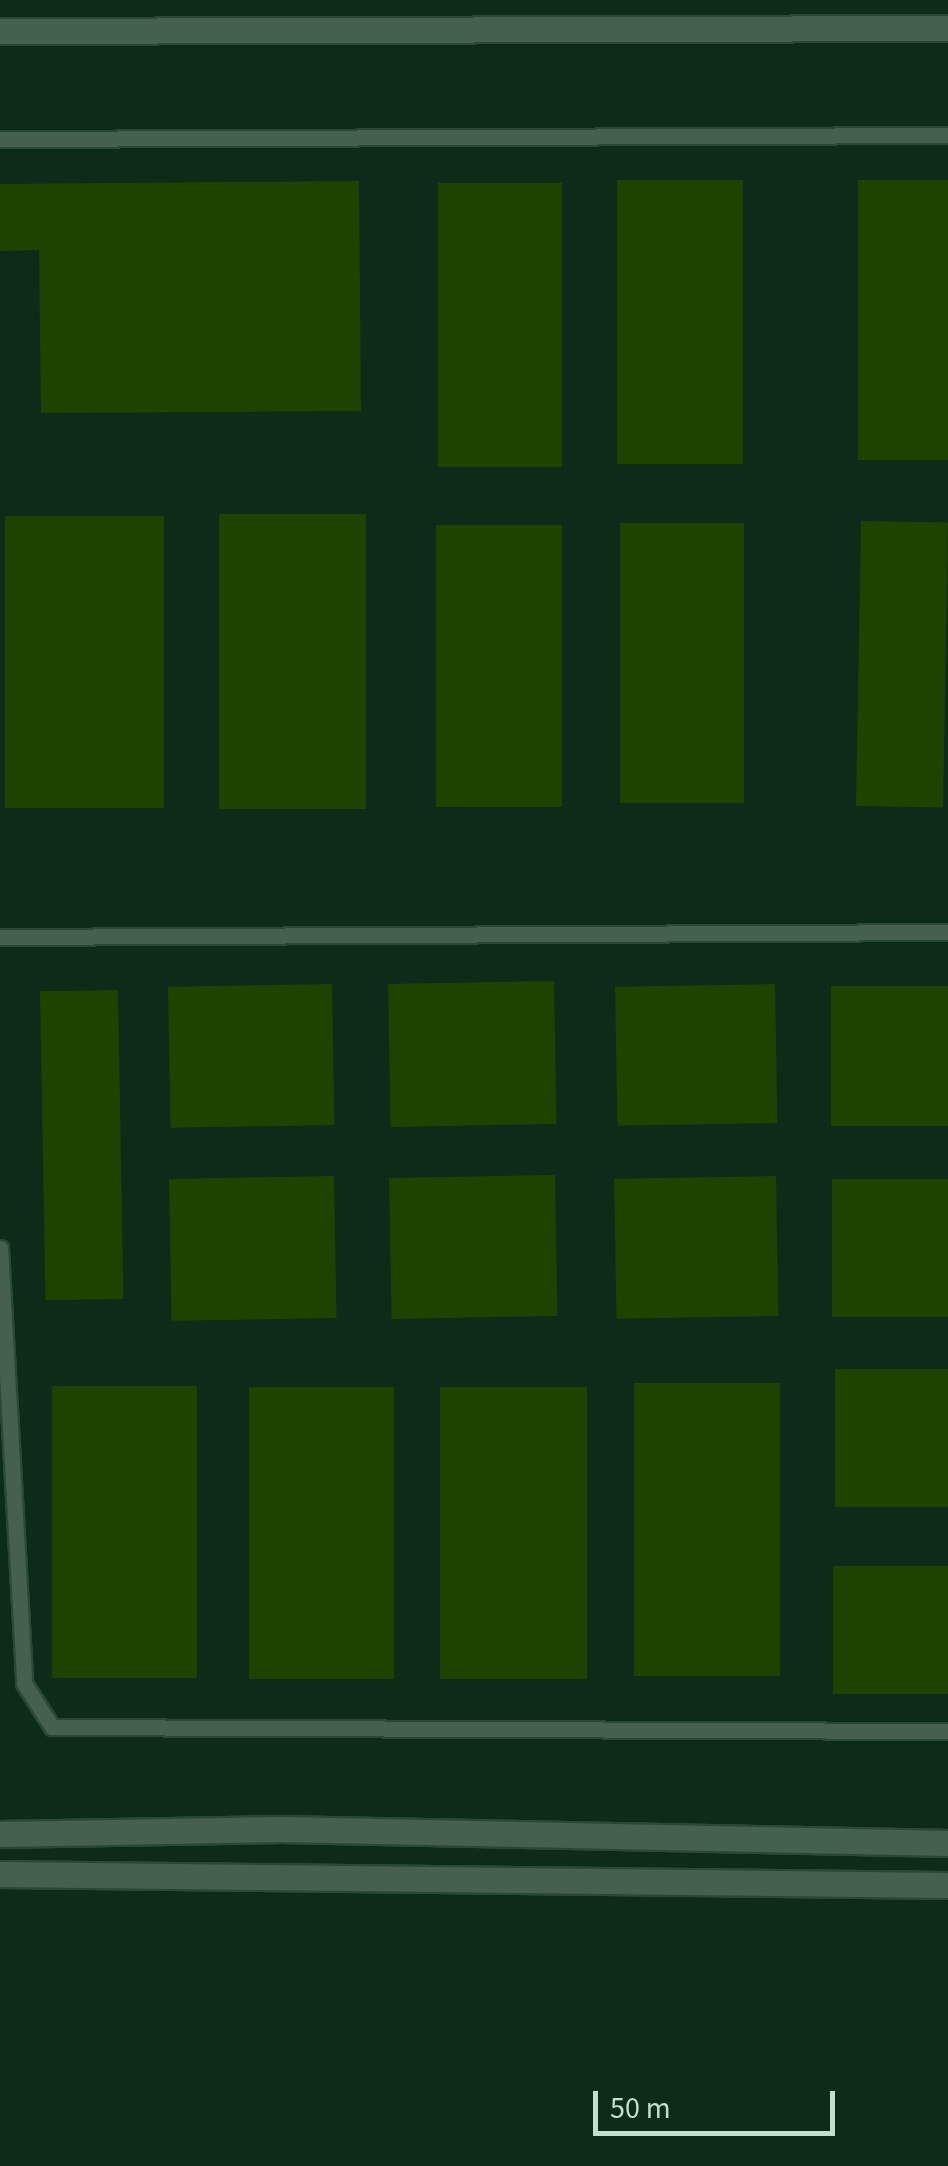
<!DOCTYPE html>
<style>
body{margin:0}
#map{position:relative;width:948px;height:2166px;overflow:hidden;background:#0c2c19;font-family:"Source Sans 3",sans-serif}
div>[style]{position:absolute}
.building>*{inset:0;background:#1e4300;transform-origin:0 0}
.roads{filter:drop-shadow(2px 0 #294935) drop-shadow(-2px 0 #294935) drop-shadow(0 2px #294935) drop-shadow(0 -2px #294935)}
.service>*{height:15px;margin:-7.5px;padding:0 7.5px;transform-origin:7.5px;border-radius:7.5px;background:#45614e}
.tertiary>*{height:25px;margin:-12.5px;padding:0 12.5px;transform-origin:12.5px;border-radius:12.5px;background:#45614e}
span{translate:-50% -50%;white-space:nowrap;text-align:center;line-height:1.15;-webkit-text-stroke:9px #0c2c19;paint-order:stroke}
.scale{position:absolute;left:593px;top:2091px;width:242px;height:45px;box-sizing:border-box;border:5px solid #c1dfca;border-top:0;padding-left:12px;font-size:30px;line-height:35px;white-space:nowrap;color:#c1dfca;-webkit-text-stroke:8px #0c2c19;paint-order:stroke}
</style>
<div id="map">
<div class="building">
<div style="left:617px;top:180px;width:126px;height:284px"></div>
<div style="left:858px;top:180px;width:90px;height:280px"></div>
<div style="clip-path:polygon(359px 181px,361px 411px,41px 413px,39px 250px,0 251px,0 184px)"></div>
<div style="left:438px;top:183px;width:124px;height:284px"></div>
<div style="left:219px;top:514px;width:147px;height:295px"></div>
<div style="left:5px;top:516px;width:159px;height:292px"></div>
<div style="left:861px;top:521px;width:87px;height:285px;rotate:1deg"></div>
<div style="left:620px;top:523px;width:124px;height:280px"></div>
<div style="left:562px;top:525px;width:282px;height:126px;rotate:90deg"></div>
<div style="left:554px;top:981px;width:143px;height:166px;rotate:89deg"></div>
<div style="left:332px;top:984px;width:141px;height:164px;rotate:89deg"></div>
<div style="left:775px;top:984px;width:139px;height:160px;rotate:89deg"></div>
<div style="left:948px;top:986px;width:140px;height:117px;rotate:90deg"></div>
<div style="left:118px;top:990px;width:309px;height:78px;rotate:89deg"></div>
<div style="left:555px;top:1175px;width:141px;height:166px;rotate:89deg"></div>
<div style="left:334px;top:1176px;width:142px;height:165px;rotate:89deg"></div>
<div style="left:776px;top:1176px;width:140px;height:162px;rotate:89deg"></div>
<div style="left:948px;top:1179px;width:138px;height:116px;rotate:90deg"></div>
<div style="left:948px;top:1369px;width:138px;height:113px;rotate:90deg"></div>
<div style="left:634px;top:1383px;width:146px;height:293px"></div>
<div style="left:52px;top:1386px;width:145px;height:292px"></div>
<div style="left:249px;top:1387px;width:145px;height:292px"></div>
<div style="left:440px;top:1387px;width:147px;height:292px"></div>
<div style="left:948px;top:1566px;width:128px;height:115px;rotate:90deg"></div>
</div>
<div class="roads">
<div class="service">
<div style="left:0;top:139px;width:948px;rotate:-0.24deg"></div>
<div style="left:0;top:937px;width:948px;rotate:-0.3deg"></div>
<div style="left:0;top:1248px;width:436px;rotate:86.8deg"></div>
<div style="left:24px;top:1683px;width:52px;rotate:57.5deg"></div>
<div style="left:52px;top:1727px;width:896px;rotate:0.26deg"></div>
</div>
<div class="tertiary">
<div style="left:0;top:31px;width:948px;rotate:-0.18deg"></div>
<div style="left:0;top:1834px;width:281px;rotate:-1deg"></div>
<div style="left:281px;top:1829px;width:667px;rotate:1.2deg"></div>
<div style="left:0;top:1874px;width:948px;rotate:0.66deg"></div>
</div>
</div>
<div class="scale">50 m</div>
</div>
